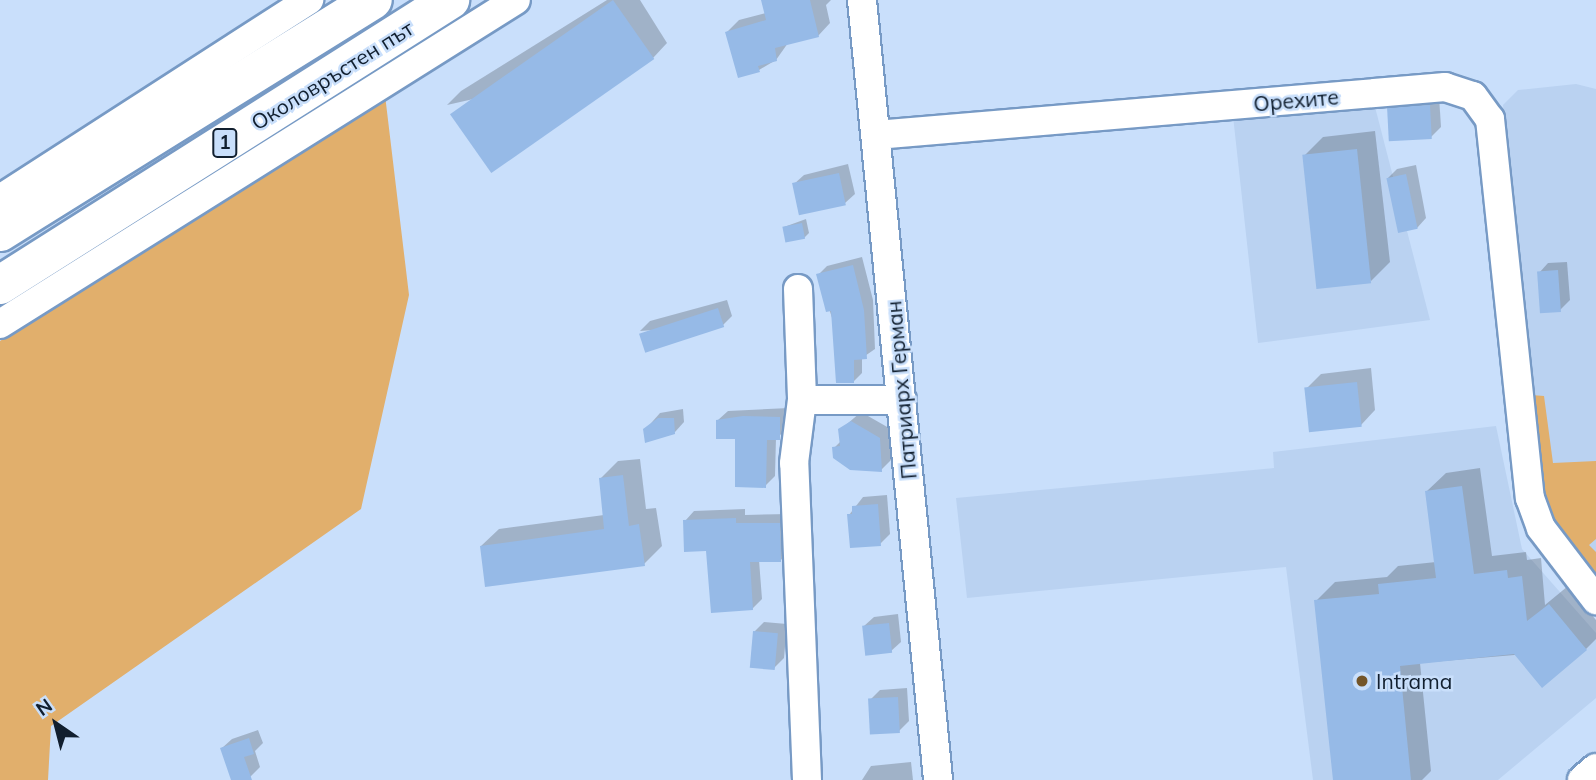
<!DOCTYPE html>
<meta charset="utf-8">
<style>
body{margin:0}
#map{position:relative;width:1596px;height:780px;overflow:hidden;background:#c9dffb;font-family:Mulish,sans-serif}
div>[style]{position:absolute}
.built>*{inset:0;background:#bad2f1}
.green>*{inset:0;background:#e1af6c}
.shadow>*{inset:0;background:#0003}
.building>*{inset:0;background:#96bae7;transform-origin:0 0}
.roads{filter:drop-shadow(2px 0 #779ac5) drop-shadow(-2px 0 #779ac5) drop-shadow(0 2px #779ac5) drop-shadow(0 -2px #779ac5)}
.minor>*{height:28px;margin:-14px;padding:0 14px;transform-origin:14px;border-radius:14px;background:#fff}
.highway>*{height:38px;margin:-19px;padding:0 19px;transform-origin:19px;border-radius:19px;background:#fff}
.dots>*{width:19px;height:19px;translate:-50% -50%;box-sizing:border-box;border:4px solid #c9dffb;border-radius:50%}
span{translate:-50% -50%;white-space:nowrap;text-align:center;line-height:1.15;-webkit-text-stroke:5px #c9dffb;paint-order:stroke}
.shield-label span{padding:2px 5px;background:#c9dffb;border:2px solid;border-radius:5px;-webkit-text-stroke-width:0}
.shield-label{font-size:19px;color:#111f2f;font-weight:700}
.street-label{font-size:21px;color:#111f2f}
.poi-label{font-size:21px;color:#111f2f}
.left{translate:0 -50%;text-align:left}
.north{position:absolute;left:21px;top:689px;width:70px;height:70px;-webkit-text-stroke:5px #c9dffb;paint-order:stroke;rotate:325deg;font-size:19px;font-weight:700;line-height:28px;text-align:center;color:#111f2f}
.north::after{content:'';display:block;margin:auto;width:24px;height:32px;background:#111f2f;clip-path:polygon(50% 0,100% 100%,50% 72%,0 100%)}
</style>
<div id="map">
<div class="built">
<div style="clip-path:polygon(1576px 84px,1596px 89px,1596px 583px,1587px 573px,1531px 395px,1503px 105px,1518px 90px)"></div>
<div style="clip-path:polygon(1374px 103px,1430px 320px,1258px 343px,1233px 116px)"></div>
<div style="clip-path:polygon(1496px 426px,1522px 549px,1596px 633px,1596px 698px,1498px 780px,1313px 780px,1286px 567px,967px 598px,956px 498px,1274px 468px,1273px 452px)"></div>
</div>
<div class="green">
<div style="clip-path:polygon(385px 95px,409px 295px,361px 509px,51px 726px,48px 780px,0 780px,0 341px)"></div>
<div style="clip-path:polygon(1531px 395px,1544px 396px,1553px 463px,1596px 461px,1596px 539px,1589px 545px,1596px 552px,1596px 583px,1554px 528px,1543px 504px)"></div>
</div>
<div class="shadow">
<div style="clip-path:polygon(607px 0,640px 0,667px 43px,653px 58px,447px 105px,461px 91px)"></div>
<div style="clip-path:polygon(763px 0,831px 0,826px 5px,830px 23px,818px 36px,788px 43px,776px 60px,759px 70px,727px 32px,739px 20px,766px 13px)"></div>
<div style="clip-path:polygon(1439px 96px,1441px 127px,1431px 137px,1389px 109px,1399px 100px)"></div>
<div style="clip-path:polygon(1375px 131px,1390px 262px,1371px 281px,1304px 156px,1323px 137px)"></div>
<div style="clip-path:polygon(848px 164px,855px 194px,845px 203px,794px 184px,804px 175px)"></div>
<div style="clip-path:polygon(1416px 165px,1426px 218px,1417px 228px,1388px 178px,1397px 169px)"></div>
<div style="clip-path:polygon(806px 219px,809px 233px,804px 238px,784px 227px)"></div>
<div style="clip-path:polygon(862px 257px,873px 300px,875px 349px,862px 358px,862px 373px,853px 382px,818px 275px,827px 266px)"></div>
<div style="clip-path:polygon(1567px 262px,1570px 300px,1560px 310px,1539px 273px,1548px 263px)"></div>
<div style="clip-path:polygon(727px 300px,732px 316px,723px 325px,640px 331px,650px 321px)"></div>
<div style="clip-path:polygon(1371px 368px,1375px 410px,1361px 425px,1306px 389px,1321px 374px)"></div>
<div style="clip-path:polygon(789px 408px,788px 429px,776px 438px,775px 476px,765px 486px,737px 437px,718px 420px,728px 411px)"></div>
<div style="clip-path:polygon(683px 409px,684px 422px,675px 432px,645px 430px,660px 413px)"></div>
<div style="clip-path:polygon(861px 412px,889px 428px,891px 460px,881px 470px,834px 448px,841px 441px,840px 430px)"></div>
<div style="clip-path:polygon(640px 459px,646px 509px,656px 508px,662px 546px,644px 564px,481px 546px,499px 529px,604px 515px,600px 479px,618px 461px)"></div>
<div style="clip-path:polygon(1480px 468px,1492px 556px,1526px 552px,1527px 560px,1541px 558px,1545px 605px,1568px 586px,1596px 620px,1596px 639px,1586px 649px,1420px 663px,1431px 771px,1422px 780px,1335px 780px,1316px 601px,1335px 582px,1387px 577px,1398px 566px,1436px 562px,1427px 491px,1446px 473px)"></div>
<div style="clip-path:polygon(887px 495px,890px 534px,880px 544px,849px 515px,863px 497px)"></div>
<div style="clip-path:polygon(745px 509px,745px 515px,789px 514px,790px 550px,781px 560px,759px 560px,762px 599px,752px 609px,685px 521px,694px 511px)"></div>
<div style="clip-path:polygon(898px 614px,901px 642px,891px 651px,864px 626px,874px 617px)"></div>
<div style="clip-path:polygon(764px 622px,787px 624px,784px 658px,774px 668px,754px 632px)"></div>
<div style="clip-path:polygon(907px 688px,909px 721px,899px 731px,870px 700px,880px 690px)"></div>
<div style="clip-path:polygon(258px 730px,263px 743px,255px 751px,260px 767px,250px 777px,233px 780px,222px 748px,232px 739px)"></div>
<div style="clip-path:polygon(911px 762px,913px 780px,862px 780px,871px 766px)"></div>
</div>
<div class="building">
<div style="left:613px;top:0;width:72px;height:199px;rotate:55deg"></div>
<div style="clip-path:polygon(761px 0,810px 0,819px 37px,775px 48px,777px 61px,758px 66px,760px 72px,738px 78px,725px 32px,766px 20px)"></div>
<div style="left:1430px;top:105px;width:34px;height:43px;rotate:87deg"></div>
<div style="left:1357px;top:149px;width:135px;height:55px;rotate:84deg"></div>
<div style="left:839px;top:173px;width:33px;height:48px;rotate:78deg"></div>
<div style="left:1406px;top:174px;width:56px;height:20px;rotate:78deg"></div>
<div style="left:802px;top:223px;width:16px;height:20px;rotate:79deg"></div>
<div style="clip-path:polygon(853px 265px,864px 310px,867px 359px,854px 360px,854px 383px,836px 383px,831px 311px,826px 312px,816px 274px)"></div>
<div style="left:1558px;top:270px;width:42px;height:21px;rotate:86deg"></div>
<div style="left:718px;top:308px;width:20px;height:83px;rotate:72deg"></div>
<div style="left:1357px;top:382px;width:45px;height:53px;rotate:84deg"></div>
<div style="clip-path:polygon(743px 416px,780px 417px,780px 440px,767px 440px,766px 488px,735px 487px,735px 439px,716px 439px,716px 420px)"></div>
<div style="clip-path:polygon(658px 418px,674px 418px,675px 434px,645px 443px,643px 429px)"></div>
<div style="clip-path:polygon(851px 421px,880px 438px,882px 472px,850px 470px,833px 458px,832px 447px,840px 446px,838px 429px)"></div>
<div style="clip-path:polygon(623px 475px,629px 526px,639px 524px,645px 566px,485px 587px,480px 546px,604px 529px,599px 478px)"></div>
<div style="clip-path:polygon(1462px 486px,1474px 574px,1507px 570px,1508px 578px,1522px 576px,1527px 621px,1549px 604px,1587px 650px,1542px 688px,1514px 654px,1400px 666px,1411px 780px,1333px 780px,1314px 600px,1379px 594px,1378px 584px,1436px 578px,1425px 491px)"></div>
<div style="clip-path:polygon(878px 504px,881px 546px,850px 548px,847px 514px,852px 514px,852px 506px)"></div>
<div style="clip-path:polygon(736px 518px,736px 523px,780px 523px,781px 562px,750px 562px,753px 610px,711px 613px,706px 551px,684px 552px,683px 520px)"></div>
<div style="left:889px;top:623px;width:30px;height:27px;rotate:84deg"></div>
<div style="left:753px;top:631px;width:25px;height:37px;rotate:5deg"></div>
<div style="left:898px;top:697px;width:36px;height:30px;rotate:87deg"></div>
<div style="clip-path:polygon(249px 738px,254px 754px,244px 757px,252px 780px,231px 780px,220px 748px)"></div>
</div>
<div class="roads">
<div class="minor">
<div style="left:862px;top:0;width:784px;rotate:84.43deg"></div>
<div style="left:876px;top:135px;width:571px;rotate:-4.82deg"></div>
<div style="left:1445px;top:87px;width:29px;rotate:18deg"></div>
<div style="left:1473px;top:96px;width:29px;rotate:54deg"></div>
<div style="left:1490px;top:119px;width:381px;rotate:84deg"></div>
<div style="left:1530px;top:498px;width:32px;rotate:70deg"></div>
<div style="left:1541px;top:528px;width:91px;rotate:52.6deg"></div>
<div style="left:0;top:199px;width:368px;rotate:-32.8deg"></div>
<div style="left:798px;top:289px;width:111px;rotate:87.9deg"></div>
<div style="left:0;top:324px;width:609px;rotate:-32.12deg"></div>
<div style="left:807px;top:780px;width:317px;rotate:-92.3deg"></div>
<div style="left:794px;top:463px;width:64px;rotate:-82.8deg"></div>
<div style="left:802px;top:400px;width:100px"></div>
<div style="left:1582px;top:780px;width:18px;rotate:-41deg"></div>
</div>
<div class="highway">
<div style="left:0;top:232px;width:439px;rotate:-31.9deg"></div>
<div style="left:0;top:285px;width:533px;rotate:-32.35deg"></div>
</div>
</div>
<div class="dots">
<div style="left:1362px;top:681px;background:#735529"></div>
</div>
<div class="shield-label">
<span style="left:225px;top:143px">1</span>
</div>
<div class="street-label">
<span style="left:332px;top:75px;rotate:-32deg">Околовръстен път</span>
<span style="left:1296px;top:100px;rotate:-5deg">Орехите</span>
<span style="left:901px;top:390px;rotate:-95deg">Патриарх Герман</span>
</div>
<div class="poi-label">
<span class="left" style="left:1376px;top:681px">Intrama</span>
</div>
<div class="north">N</div>
</div>
